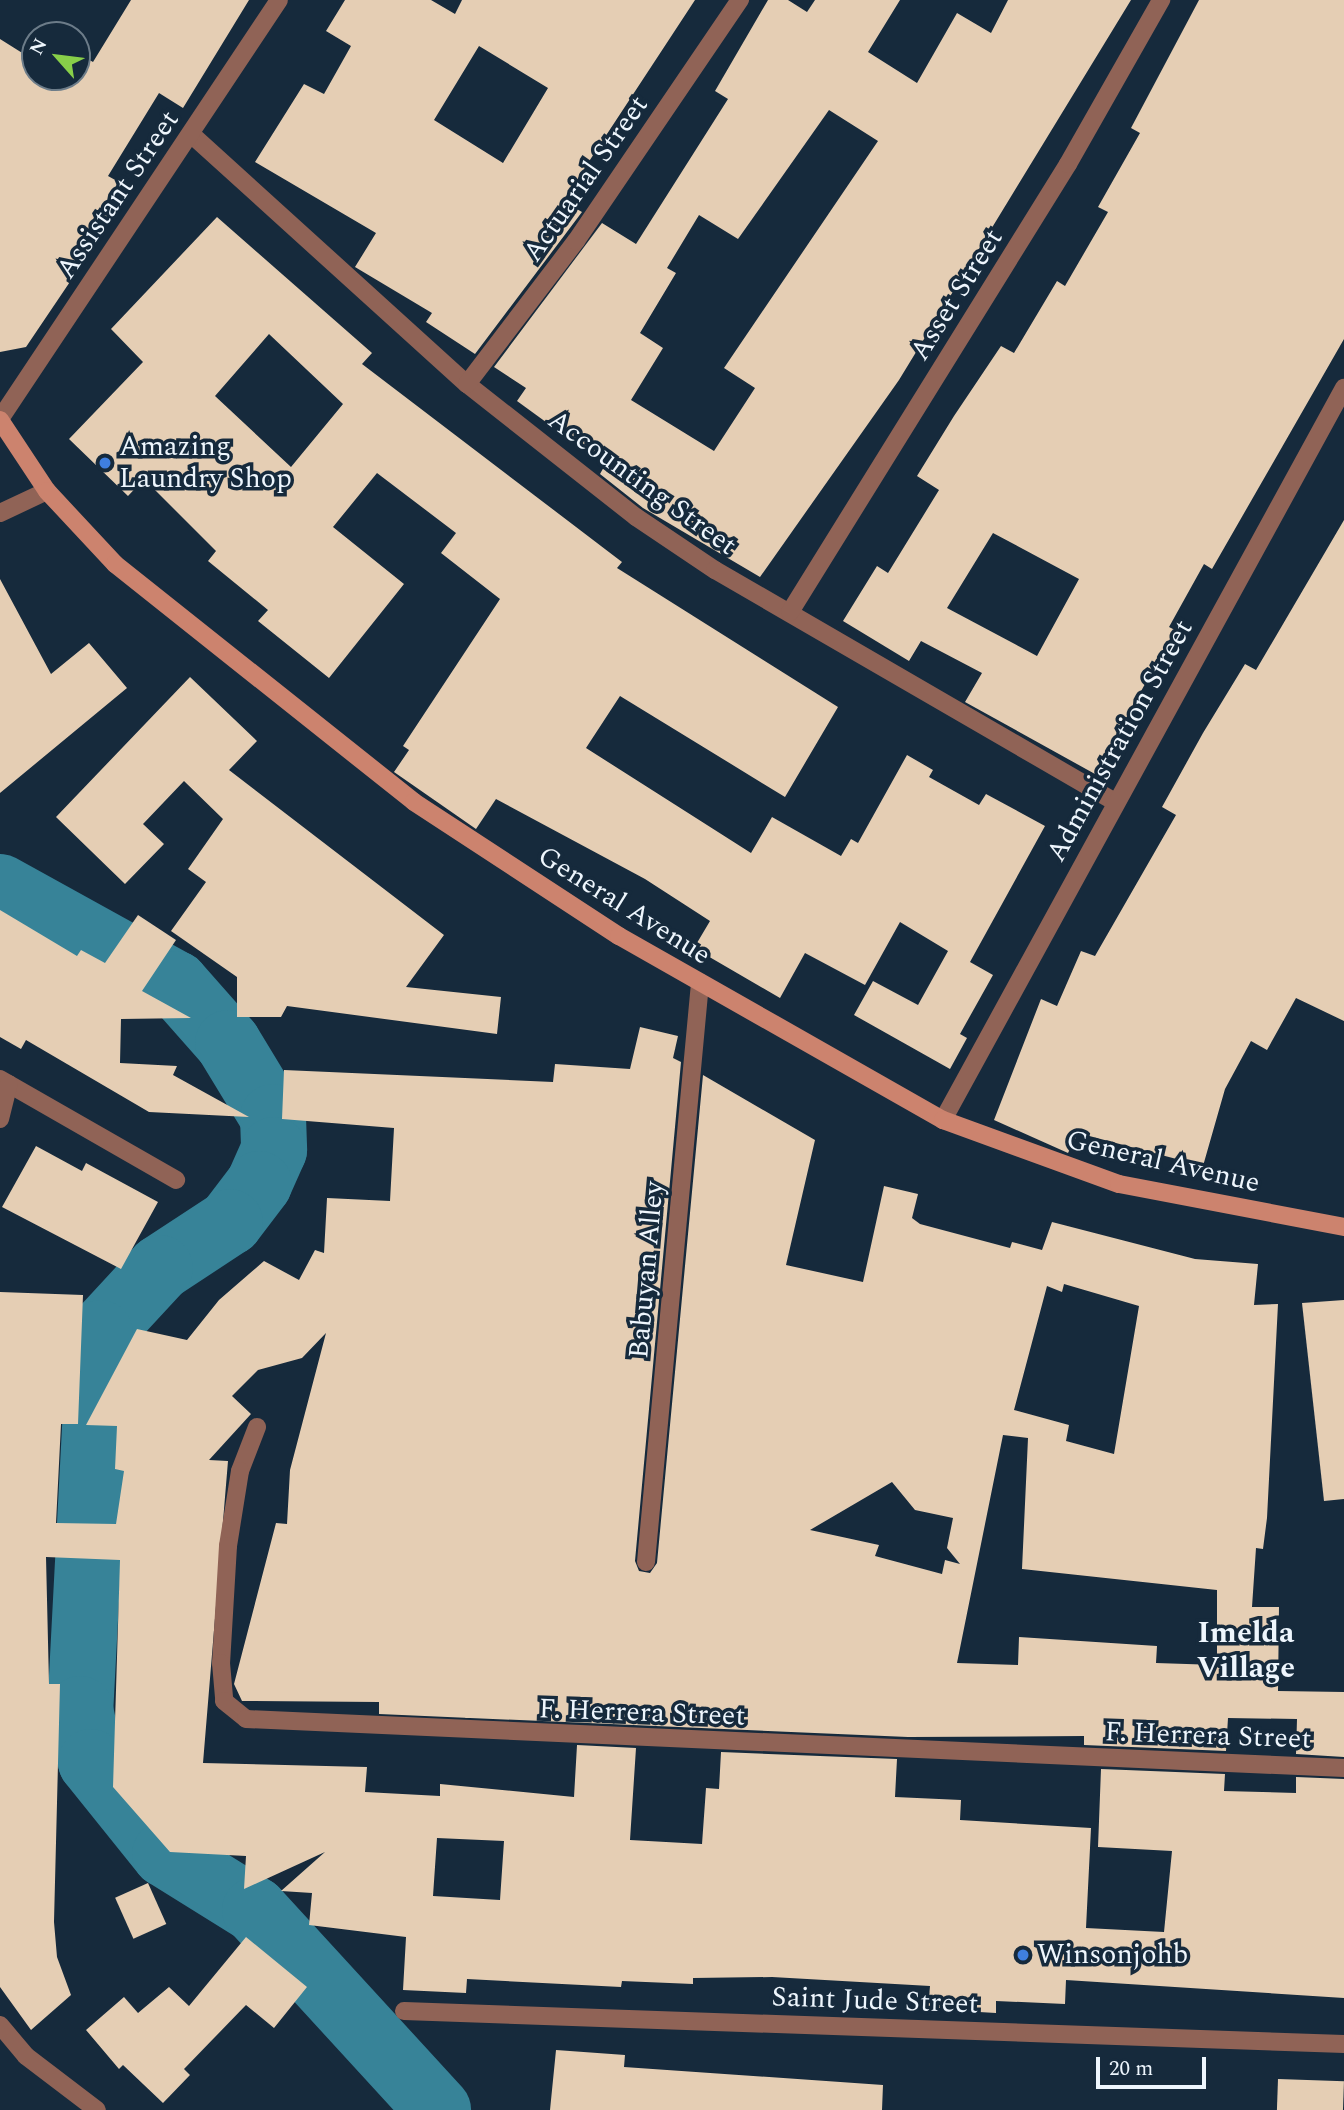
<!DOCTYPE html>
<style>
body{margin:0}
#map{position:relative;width:1344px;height:2110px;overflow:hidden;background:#162a3c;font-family:Spectral,serif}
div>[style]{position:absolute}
.river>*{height:66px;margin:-33px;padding:0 33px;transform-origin:33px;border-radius:33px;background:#378398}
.building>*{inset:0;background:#e5ceb4;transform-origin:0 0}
.lane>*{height:18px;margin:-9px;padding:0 9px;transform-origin:9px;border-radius:9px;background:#906356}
.street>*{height:18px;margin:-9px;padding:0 9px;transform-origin:9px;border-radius:9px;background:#906356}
.secondary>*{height:18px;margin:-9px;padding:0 9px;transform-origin:9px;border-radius:9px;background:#cc836e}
.dots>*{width:19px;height:19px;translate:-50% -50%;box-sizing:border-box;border:4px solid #162a3c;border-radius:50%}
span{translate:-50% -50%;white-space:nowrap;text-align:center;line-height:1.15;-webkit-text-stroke:7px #162a3c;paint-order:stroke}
.street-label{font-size:28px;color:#eef6fd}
.poi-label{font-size:28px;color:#eef6fd}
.left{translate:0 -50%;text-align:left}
.neighbourhood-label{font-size:30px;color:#eef6fd;font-weight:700}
.north{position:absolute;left:21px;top:21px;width:70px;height:70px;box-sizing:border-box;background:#162a3c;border:2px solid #6c7c89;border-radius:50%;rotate:298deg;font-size:19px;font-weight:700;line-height:28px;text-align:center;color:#eef6fd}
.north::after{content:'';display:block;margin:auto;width:24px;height:32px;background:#88cf49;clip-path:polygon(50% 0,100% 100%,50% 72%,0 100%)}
.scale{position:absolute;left:1096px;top:2057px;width:110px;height:32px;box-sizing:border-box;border:4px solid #eef6fd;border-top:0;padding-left:9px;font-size:21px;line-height:24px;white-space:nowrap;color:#eef6fd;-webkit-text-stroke:5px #162a3c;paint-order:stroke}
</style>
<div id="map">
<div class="river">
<div style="left:0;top:887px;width:201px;rotate:28.9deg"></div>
<div style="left:176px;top:984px;width:79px;rotate:48.6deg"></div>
<div style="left:228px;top:1043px;width:87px;rotate:58.7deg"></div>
<div style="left:273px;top:1117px;width:33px;rotate:88deg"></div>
<div style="left:274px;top:1150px;width:37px;rotate:114deg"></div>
<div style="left:259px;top:1184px;width:48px;rotate:127.3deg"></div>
<div style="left:230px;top:1222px;width:84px;rotate:146.7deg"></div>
<div style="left:160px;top:1268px;width:88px;rotate:132.7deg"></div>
<div style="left:100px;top:1333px;width:377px;rotate:93deg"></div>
<div style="left:80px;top:1709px;width:54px;rotate:78.3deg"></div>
<div style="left:91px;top:1762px;width:118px;rotate:51.2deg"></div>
<div style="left:165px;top:1854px;width:106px;rotate:31.9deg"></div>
<div style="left:255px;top:1910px;width:271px;rotate:47.5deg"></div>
</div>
<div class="building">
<div style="clip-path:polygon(131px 0,249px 0,183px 108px,159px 93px,108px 176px,126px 186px,84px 261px,26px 347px,0 352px,0 39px,35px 61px,35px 77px,71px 83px,86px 58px,93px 62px)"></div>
<div style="clip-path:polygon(evenodd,345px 0,431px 0,455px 14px,462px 0,695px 0,563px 201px,582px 212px,475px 354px,426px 322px,432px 313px,355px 267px,376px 233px,255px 162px,304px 84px,324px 94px,351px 46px,326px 31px,345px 0,479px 46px,548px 88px,503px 163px,434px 120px,479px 46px)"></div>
<div style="clip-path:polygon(evenodd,768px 0,788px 0,807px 12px,815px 0,900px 0,868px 52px,917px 83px,957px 13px,991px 33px,1008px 0,1131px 0,899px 380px,760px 577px,643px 508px,600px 474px,605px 465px,517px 401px,526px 388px,494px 367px,602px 223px,636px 244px,728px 99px,715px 91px,768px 0,829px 110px,878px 141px,724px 368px,755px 388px,714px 451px,631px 400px,663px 348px,640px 333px,676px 273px,667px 268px,699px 215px,738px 239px,829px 110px)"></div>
<div style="clip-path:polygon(evenodd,1199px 0,1344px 0,1344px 339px,1212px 569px,1204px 564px,1169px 627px,1175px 630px,1095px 774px,965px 702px,982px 673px,921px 641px,909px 661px,843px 621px,877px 566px,888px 573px,939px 490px,917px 476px,954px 416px,1001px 346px,1014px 353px,1057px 281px,1065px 286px,1108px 212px,1098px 207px,1140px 133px,1131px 128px,1199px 0,993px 533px,1079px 579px,1037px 656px,947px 608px,993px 533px)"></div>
<div style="clip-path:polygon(evenodd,217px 217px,372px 353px,362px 364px,622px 562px,617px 568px,838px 707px,785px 797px,620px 696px,586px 748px,751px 853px,772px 817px,841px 856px,851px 839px,858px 843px,907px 755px,933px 770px,929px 777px,979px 805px,986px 794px,1045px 826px,970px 962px,993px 975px,960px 1034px,967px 1038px,950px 1069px,854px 1015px,873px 981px,918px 1005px,948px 951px,900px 922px,865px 985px,805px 953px,780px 998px,694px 948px,710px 921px,645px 879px,496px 799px,476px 829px,394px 772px,409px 750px,403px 746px,500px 599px,441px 553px,456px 533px,377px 473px,333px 527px,404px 584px,329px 678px,258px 621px,268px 610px,208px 561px,216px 551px,144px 479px,128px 496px,69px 439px,143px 362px,111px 329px,217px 217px,269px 334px,343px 404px,291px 467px,215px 396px,269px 334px)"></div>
<div style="clip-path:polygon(1344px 520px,1344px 1021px,1296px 998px,1267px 1050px,1251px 1041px,1225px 1089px,1203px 1166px,1078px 1133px,1068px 1153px,994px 1120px,1041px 999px,1057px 1006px,1081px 951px,1095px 956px,1176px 815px,1162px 807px,1203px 733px,1245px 664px,1256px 670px)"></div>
<div style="clip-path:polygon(0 579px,51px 674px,89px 643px,127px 688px,0 793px)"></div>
<div style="clip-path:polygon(190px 677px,257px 741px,229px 770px,444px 935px,406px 987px,501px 997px,497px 1034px,287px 1006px,281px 1017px,237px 1017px,237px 977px,171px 931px,206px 882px,188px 869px,223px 819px,184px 781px,143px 824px,164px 844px,125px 884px,56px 817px)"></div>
<div style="clip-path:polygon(0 910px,77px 956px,81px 950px,105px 963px,138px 915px,176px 940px,142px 991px,191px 1018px,121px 1019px,120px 1063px,177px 1066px,173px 1075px,249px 1117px,149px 1112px,26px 1040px,21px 1049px,0 1037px)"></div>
<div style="clip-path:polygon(evenodd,640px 1027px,678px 1036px,673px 1058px,681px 1062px,635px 1561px,639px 1571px,650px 1573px,657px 1563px,703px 1075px,815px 1140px,786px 1265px,863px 1282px,884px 1186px,918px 1194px,912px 1218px,920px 1224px,1010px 1248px,1012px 1242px,1042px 1250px,1052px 1222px,1195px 1259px,1258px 1264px,1254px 1305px,1278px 1304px,1267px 1518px,1263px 1549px,1256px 1548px,1252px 1607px,1279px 1607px,1278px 1691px,1344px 1692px,1344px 1757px,1296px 1754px,1297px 1719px,1228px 1718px,1226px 1751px,1084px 1745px,1084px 1736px,908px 1737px,379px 1714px,379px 1702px,242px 1701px,234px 1684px,276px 1523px,287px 1524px,290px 1470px,326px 1333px,302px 1358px,258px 1370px,232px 1396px,251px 1414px,209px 1460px,228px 1461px,203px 1763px,367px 1767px,365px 1792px,440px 1796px,440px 1784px,574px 1797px,577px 1745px,636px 1748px,630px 1840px,702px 1844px,706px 1788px,719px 1789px,721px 1752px,897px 1759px,895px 1797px,961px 1800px,960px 1820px,1091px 1828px,1086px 1928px,1164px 1932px,1172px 1851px,1098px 1847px,1101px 1769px,1225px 1774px,1224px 1791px,1296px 1793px,1296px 1777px,1344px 1779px,1344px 1998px,1066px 1980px,1065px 2004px,996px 2001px,996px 2013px,928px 2009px,930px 1986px,772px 1977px,693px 1978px,693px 1984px,622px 1981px,621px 1987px,467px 1979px,466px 1993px,403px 1990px,406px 1937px,309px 1925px,312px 1893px,281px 1891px,325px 1852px,244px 1889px,246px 1856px,170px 1852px,113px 1787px,120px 1560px,46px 1557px,49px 1684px,60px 1684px,54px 1922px,57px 1957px,71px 1995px,31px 2030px,0 1987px,0 1292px,83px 1295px,78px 1424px,61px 1424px,56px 1523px,116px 1524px,124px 1471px,115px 1469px,117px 1426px,86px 1425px,137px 1329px,187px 1340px,219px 1300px,264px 1261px,299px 1280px,315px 1250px,324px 1253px,327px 1198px,390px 1201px,394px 1128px,282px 1119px,284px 1070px,553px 1082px,555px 1064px,630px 1069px,640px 1027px,1064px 1284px,1139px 1306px,1114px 1454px,1066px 1441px,1069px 1425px,1014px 1410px,1047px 1286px,1062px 1292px,1064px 1284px,640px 1027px,1003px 1435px,1028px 1438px,1022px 1569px,1217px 1590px,1217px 1665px,1156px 1663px,1157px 1646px,1019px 1637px,1018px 1665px,957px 1663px,1003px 1435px,640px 1027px,892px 1482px,915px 1510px,953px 1518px,947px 1548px,960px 1564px,945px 1560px,942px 1574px,875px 1556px,879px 1545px,810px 1530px,892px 1482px,640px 1027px,437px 1838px,504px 1841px,500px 1900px,433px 1896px,437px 1838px)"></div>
<div style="clip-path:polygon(36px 1146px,82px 1171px,86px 1163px,158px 1202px,121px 1269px,2px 1207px)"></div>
<div style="clip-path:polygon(1344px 1300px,1344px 1499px,1324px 1501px,1302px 1303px)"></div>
<div style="left:148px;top:1883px;width:45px;height:36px;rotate:66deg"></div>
<div style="clip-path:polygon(246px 1937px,307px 1987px,274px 2028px,246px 2005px,184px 2069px,190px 2075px,163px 2103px,123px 2065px,119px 2069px,86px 2030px,124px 1997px,138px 2013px,169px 1987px,189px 2006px)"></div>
<div style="clip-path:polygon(556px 2050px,625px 2055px,624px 2067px,883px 2085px,882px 2110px,550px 2110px)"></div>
<div style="left:1278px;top:2079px;width:66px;height:31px;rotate:2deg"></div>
</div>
<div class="lane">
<div style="left:646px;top:1562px;width:582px;rotate:-84.67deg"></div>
</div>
<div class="street">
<div style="left:191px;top:134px;width:372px;rotate:42.2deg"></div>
<div style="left:467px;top:384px;width:215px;rotate:38.2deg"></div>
<div style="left:636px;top:517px;width:95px;rotate:33.9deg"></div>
<div style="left:715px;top:570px;width:463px;rotate:30.1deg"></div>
<div style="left:467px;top:384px;width:180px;rotate:-52.7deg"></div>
<div style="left:576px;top:241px;width:292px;rotate:-55.8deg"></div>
<div style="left:0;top:419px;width:503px;rotate:-56.34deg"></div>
<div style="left:0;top:513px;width:52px;rotate:-25.1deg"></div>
<div style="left:790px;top:612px;width:527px;rotate:-58.18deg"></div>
<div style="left:1068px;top:164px;width:189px;rotate:-60.4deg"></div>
<div style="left:0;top:1079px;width:203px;rotate:29.8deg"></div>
<div style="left:0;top:1119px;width:36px;rotate:-76deg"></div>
<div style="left:943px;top:1120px;width:835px;rotate:-61.29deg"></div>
<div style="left:257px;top:1427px;width:47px;rotate:111.1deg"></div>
<div style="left:240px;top:1471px;width:76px;rotate:99.1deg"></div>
<div style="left:228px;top:1546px;width:117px;rotate:93.4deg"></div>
<div style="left:221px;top:1663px;width:38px;rotate:85deg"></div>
<div style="left:224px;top:1701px;width:28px;rotate:39deg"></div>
<div style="left:246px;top:1719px;width:1099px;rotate:2.56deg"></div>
<div style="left:404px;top:2011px;width:941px;rotate:2.01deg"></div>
<div style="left:0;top:2025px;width:40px;rotate:50deg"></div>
<div style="left:26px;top:2056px;width:89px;rotate:37.3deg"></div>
</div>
<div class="secondary">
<div style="left:0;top:420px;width:85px;rotate:56.5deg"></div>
<div style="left:47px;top:491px;width:100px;rotate:47deg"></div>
<div style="left:115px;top:564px;width:382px;rotate:38.5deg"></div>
<div style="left:414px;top:802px;width:245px;rotate:33.2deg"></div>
<div style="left:619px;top:936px;width:373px;rotate:29.6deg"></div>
<div style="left:943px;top:1120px;width:187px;rotate:20deg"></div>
<div style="left:1119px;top:1184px;width:229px;rotate:10.8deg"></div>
</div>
<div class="dots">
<div style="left:105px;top:463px;background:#3f7fe0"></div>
<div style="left:1023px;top:1955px;background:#3f7fe0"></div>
</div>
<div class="street-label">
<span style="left:586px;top:179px;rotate:-55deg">Actuarial Street</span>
<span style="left:118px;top:195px;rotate:-56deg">Assistant Street</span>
<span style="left:957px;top:295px;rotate:-58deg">Asset Street</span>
<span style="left:642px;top:483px;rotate:36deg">Accounting Street</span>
<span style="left:1120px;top:741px;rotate:-61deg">Administration Street</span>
<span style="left:624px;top:906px;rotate:32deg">General Avenue</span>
<span style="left:1163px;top:1162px;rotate:13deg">General Avenue</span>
<span style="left:647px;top:1270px;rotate:-85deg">Babuyan Alley</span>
<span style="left:642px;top:1713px;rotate:2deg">F. Herrera Street</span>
<span style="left:1208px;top:1736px;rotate:2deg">F. Herrera Street</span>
<span style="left:875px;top:2001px;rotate:2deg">Saint Jude Street</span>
</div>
<div class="poi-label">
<span class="left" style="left:119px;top:463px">Amazing<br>Laundry Shop</span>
<span class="left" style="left:1037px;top:1955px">Winsonjohb</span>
</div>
<div class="neighbourhood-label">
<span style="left:1246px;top:1650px">Imelda<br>Village</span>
</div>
<div class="north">N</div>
<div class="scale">20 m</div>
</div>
